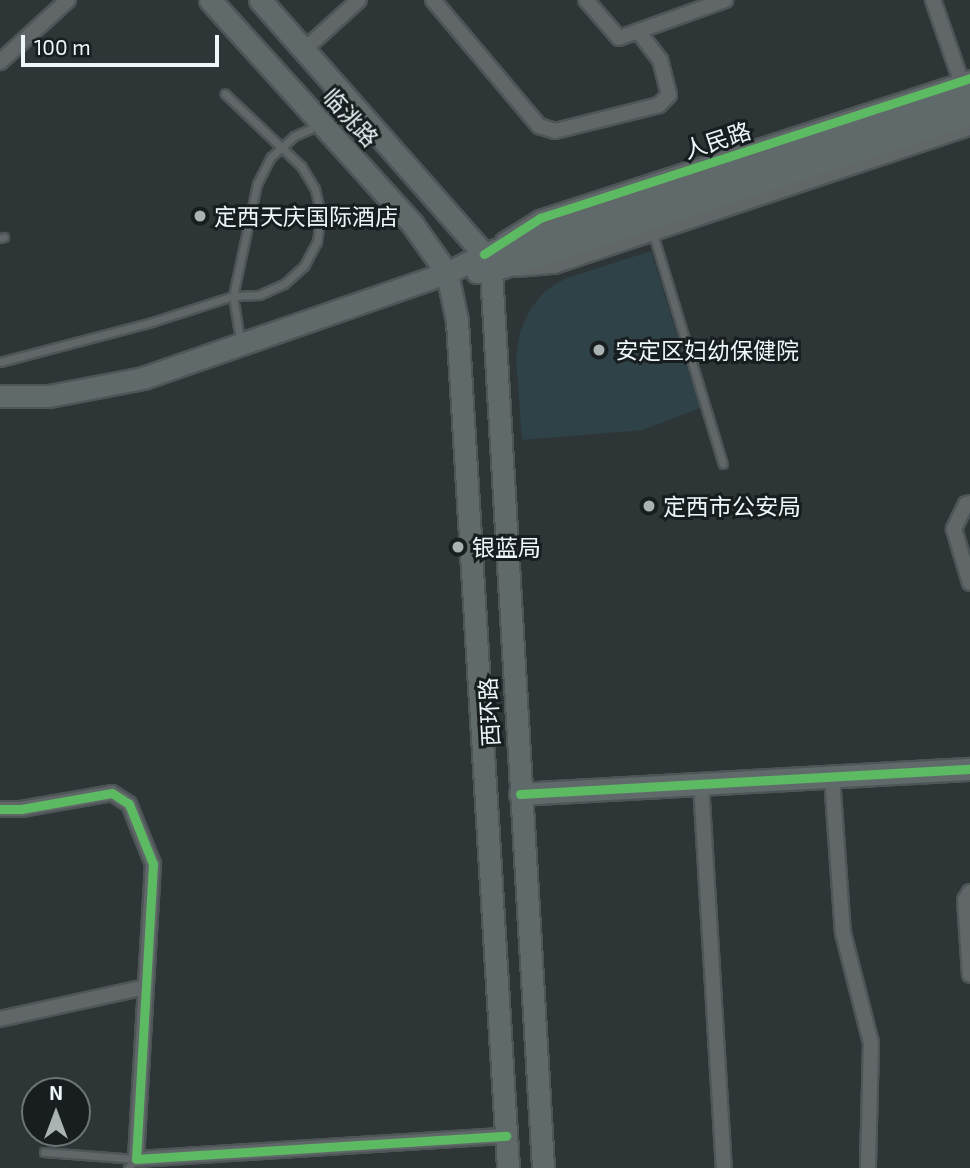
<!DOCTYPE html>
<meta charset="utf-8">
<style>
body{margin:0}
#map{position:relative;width:970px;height:1168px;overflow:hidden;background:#2e3537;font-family:"Exo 2","Noto Sans SC",sans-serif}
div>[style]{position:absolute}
.built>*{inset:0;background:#2e4247}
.roads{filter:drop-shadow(2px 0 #4e5557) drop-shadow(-2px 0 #4e5557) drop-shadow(0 2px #4e5557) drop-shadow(0 -2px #4e5557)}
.lane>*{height:7px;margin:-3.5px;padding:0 3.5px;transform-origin:3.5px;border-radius:3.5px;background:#616668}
.street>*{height:14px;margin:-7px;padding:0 7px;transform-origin:7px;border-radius:7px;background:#616668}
.secondary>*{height:21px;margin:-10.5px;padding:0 10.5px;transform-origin:10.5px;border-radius:10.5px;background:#606a6b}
.cycleway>*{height:9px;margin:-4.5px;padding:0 4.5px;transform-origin:4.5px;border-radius:4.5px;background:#5cba63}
.dots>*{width:19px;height:19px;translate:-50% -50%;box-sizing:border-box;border:4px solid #181e1f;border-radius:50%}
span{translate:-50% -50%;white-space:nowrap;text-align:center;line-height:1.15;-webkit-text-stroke:6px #181e1f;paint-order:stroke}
.street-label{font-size:23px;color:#edf6f8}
.poi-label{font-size:23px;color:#edf6f8}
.left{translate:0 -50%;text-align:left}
.north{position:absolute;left:21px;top:1077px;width:70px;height:70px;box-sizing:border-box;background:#181e1f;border:2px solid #6d7476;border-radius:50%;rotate:0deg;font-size:19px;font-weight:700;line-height:28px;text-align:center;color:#edf6f8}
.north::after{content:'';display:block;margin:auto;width:24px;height:32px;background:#aab2b4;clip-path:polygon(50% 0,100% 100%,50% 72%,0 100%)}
.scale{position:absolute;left:21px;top:35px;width:198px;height:32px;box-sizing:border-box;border:4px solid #edf6f8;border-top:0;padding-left:9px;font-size:21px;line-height:24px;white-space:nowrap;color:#edf6f8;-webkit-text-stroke:5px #181e1f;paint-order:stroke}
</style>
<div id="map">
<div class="built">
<div style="clip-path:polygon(651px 251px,700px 408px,643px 430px,522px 440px,516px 357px,520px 331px,531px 308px,545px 291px,564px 279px)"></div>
</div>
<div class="roads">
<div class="lane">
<div style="left:653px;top:234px;width:240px;rotate:73.1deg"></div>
<div style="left:0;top:238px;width:4px;rotate:-14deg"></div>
<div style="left:240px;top:340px;width:45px;rotate:-99deg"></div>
<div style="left:233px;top:296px;width:115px;rotate:-77.9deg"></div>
<div style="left:257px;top:184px;width:30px;rotate:-63deg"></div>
<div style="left:271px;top:157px;width:31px;rotate:-42deg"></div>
<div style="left:294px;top:136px;width:26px;rotate:-23deg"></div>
<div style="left:0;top:362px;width:157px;rotate:-14.7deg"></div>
<div style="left:152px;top:322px;width:85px;rotate:-17.8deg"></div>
<div style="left:233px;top:296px;width:26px;rotate:-2deg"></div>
<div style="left:259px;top:295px;width:27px;rotate:-24deg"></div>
<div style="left:284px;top:284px;width:27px;rotate:-42deg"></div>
<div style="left:304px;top:266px;width:27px;rotate:-62deg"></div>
<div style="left:317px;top:242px;width:27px;rotate:-82deg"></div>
<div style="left:321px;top:215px;width:27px;rotate:-103deg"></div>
<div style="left:315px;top:189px;width:27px;rotate:-121deg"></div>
<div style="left:301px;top:166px;width:105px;rotate:-136.5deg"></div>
<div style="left:44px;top:1152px;width:92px;rotate:4.4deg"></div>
<div style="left:128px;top:1168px;width:12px;rotate:-48deg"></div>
</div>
<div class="street">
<div style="left:433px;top:0;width:165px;rotate:49.9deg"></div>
<div style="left:539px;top:126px;width:17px;rotate:17deg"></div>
<div style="left:555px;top:131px;width:107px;rotate:-14deg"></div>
<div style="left:659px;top:105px;width:14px;rotate:-45deg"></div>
<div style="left:669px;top:95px;width:36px;rotate:-104deg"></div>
<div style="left:660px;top:60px;width:36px;rotate:-127deg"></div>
<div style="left:586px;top:0;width:50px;rotate:49deg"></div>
<div style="left:619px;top:38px;width:113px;rotate:-19.7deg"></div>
<div style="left:933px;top:0;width:86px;rotate:70.9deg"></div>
<div style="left:304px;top:50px;width:74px;rotate:-42.3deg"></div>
<div style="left:0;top:62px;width:92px;rotate:-42.4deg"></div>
<div style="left:503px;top:241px;width:44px;rotate:-31.9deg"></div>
<div style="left:540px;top:218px;width:452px;rotate:-18deg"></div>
<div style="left:517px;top:269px;width:37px;rotate:-5deg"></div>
<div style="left:554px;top:266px;width:438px;rotate:-18.4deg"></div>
<div style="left:970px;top:503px;width:4px;rotate:166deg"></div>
<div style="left:966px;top:504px;width:28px;rotate:116deg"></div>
<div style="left:954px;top:529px;width:56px;rotate:73.5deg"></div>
<div style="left:832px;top:777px;width:156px;rotate:86deg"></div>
<div style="left:843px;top:933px;width:114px;rotate:75.7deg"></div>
<div style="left:871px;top:1043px;width:125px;rotate:91.4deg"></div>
<div style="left:701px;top:784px;width:385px;rotate:86.6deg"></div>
<div style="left:0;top:809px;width:21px"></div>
<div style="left:21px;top:809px;width:92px;rotate:-10deg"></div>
<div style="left:112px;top:793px;width:20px;rotate:33deg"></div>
<div style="left:129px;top:804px;width:65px;rotate:68.2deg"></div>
<div style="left:153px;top:864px;width:295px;rotate:93.3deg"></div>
<div style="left:136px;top:1159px;width:371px;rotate:-3.6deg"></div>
<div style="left:970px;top:892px;width:9px;rotate:122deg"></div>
<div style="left:965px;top:900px;width:75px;rotate:86.2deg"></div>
<div style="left:0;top:1019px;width:149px;rotate:-12.4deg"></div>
</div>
<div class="secondary">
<div style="left:210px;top:0;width:303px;rotate:47.9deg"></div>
<div style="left:413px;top:225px;width:59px;rotate:54.7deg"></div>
<div style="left:447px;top:273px;width:49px;rotate:78.2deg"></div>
<div style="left:457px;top:321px;width:849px;rotate:86.55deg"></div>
<div style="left:260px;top:0;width:339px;rotate:48.6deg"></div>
<div style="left:484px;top:254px;width:18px;rotate:68deg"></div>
<div style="left:491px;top:271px;width:899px;rotate:86.68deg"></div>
<div style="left:477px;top:272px;width:14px;rotate:-4deg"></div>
<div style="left:491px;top:271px;width:504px;rotate:-18.15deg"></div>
<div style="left:0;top:396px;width:49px"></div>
<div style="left:49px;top:396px;width:96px;rotate:-10.8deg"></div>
<div style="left:143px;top:378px;width:322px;rotate:-19.1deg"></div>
<div style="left:447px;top:273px;width:42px;rotate:-27.2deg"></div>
<div style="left:484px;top:254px;width:512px;rotate:-18.22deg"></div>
<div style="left:520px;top:794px;width:451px;rotate:-3.2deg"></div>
</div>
</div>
<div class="cycleway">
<div style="left:484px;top:254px;width:67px;rotate:-32.7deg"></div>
<div style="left:540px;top:218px;width:452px;rotate:-18deg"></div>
<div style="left:520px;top:794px;width:451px;rotate:-3.2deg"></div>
<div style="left:0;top:809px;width:21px"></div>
<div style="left:21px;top:809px;width:92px;rotate:-10deg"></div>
<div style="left:112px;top:793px;width:20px;rotate:33deg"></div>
<div style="left:129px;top:804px;width:65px;rotate:68.2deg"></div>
<div style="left:153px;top:864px;width:295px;rotate:93.3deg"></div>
<div style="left:136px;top:1159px;width:371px;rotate:-3.6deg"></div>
</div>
<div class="dots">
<div style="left:200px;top:216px;background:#aab2b4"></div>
<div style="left:599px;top:350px;background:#aab2b4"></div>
<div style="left:649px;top:506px;background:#aab2b4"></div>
<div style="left:458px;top:547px;background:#aab2b4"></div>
</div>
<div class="street-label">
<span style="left:351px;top:117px;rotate:48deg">临洮路</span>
<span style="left:717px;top:140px;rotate:-18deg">人民路</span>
<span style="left:489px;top:712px;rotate:-93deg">西环路</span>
</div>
<div class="poi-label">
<span class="left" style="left:214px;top:216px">定西天庆国际酒店</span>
<span class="left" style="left:615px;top:350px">安定区妇幼保健院</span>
<span class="left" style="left:663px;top:506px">定西市公安局</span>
<span class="left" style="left:472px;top:547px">银蓝局</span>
</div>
<div class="north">N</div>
<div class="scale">100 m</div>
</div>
